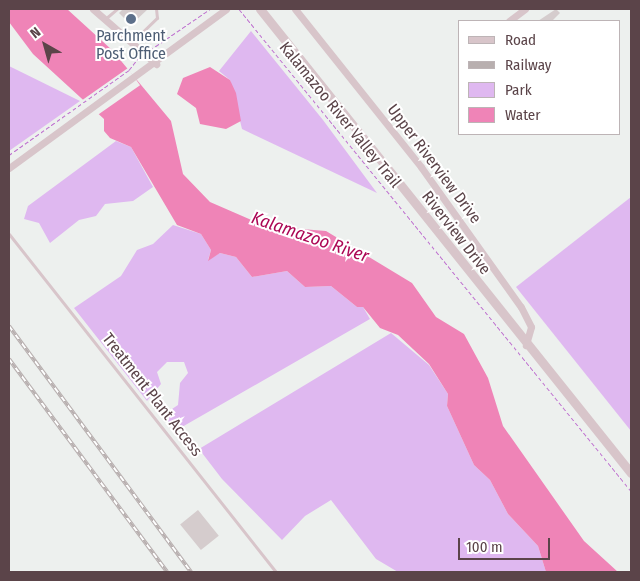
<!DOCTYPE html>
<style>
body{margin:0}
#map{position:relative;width:640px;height:581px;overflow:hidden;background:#edf0ee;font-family:"Fira Sans Condensed",sans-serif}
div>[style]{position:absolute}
.green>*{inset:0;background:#dfb8f0}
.water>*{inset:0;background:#ef84b7}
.pier>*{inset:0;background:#edf0ee;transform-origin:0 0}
.building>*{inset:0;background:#d5cccd;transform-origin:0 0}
.path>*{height:1px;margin-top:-0.5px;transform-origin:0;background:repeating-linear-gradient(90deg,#be6fcf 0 4px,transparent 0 6.5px)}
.service>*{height:3px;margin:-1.5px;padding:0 1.5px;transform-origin:1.5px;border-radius:1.5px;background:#d8c5ca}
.minor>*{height:7px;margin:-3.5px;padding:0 3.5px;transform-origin:3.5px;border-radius:3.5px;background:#d8c5ca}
.tertiary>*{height:9px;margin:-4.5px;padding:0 4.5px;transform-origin:4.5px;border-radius:4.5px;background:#d8c5ca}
.rail>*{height:4px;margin-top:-2px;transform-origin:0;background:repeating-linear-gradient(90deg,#fff 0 5.5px,#b8afaf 0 11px);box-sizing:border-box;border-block:1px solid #b8afaf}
.dots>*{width:14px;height:14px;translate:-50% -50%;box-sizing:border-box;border:2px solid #fff;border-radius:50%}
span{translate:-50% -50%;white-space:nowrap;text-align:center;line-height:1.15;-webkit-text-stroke:4px #fff;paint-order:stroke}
.service-label{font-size:16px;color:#4e5e75}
.street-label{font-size:16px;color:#5b4449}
.water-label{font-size:18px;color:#ac0755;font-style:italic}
.frame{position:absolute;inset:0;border:10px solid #5b4449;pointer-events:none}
.legend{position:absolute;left:458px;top:20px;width:162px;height:115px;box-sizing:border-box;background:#fff;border:1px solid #bdb4b6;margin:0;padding:6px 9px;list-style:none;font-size:15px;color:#5b4449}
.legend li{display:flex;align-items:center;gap:10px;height:25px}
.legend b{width:25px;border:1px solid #bdb4b6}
.north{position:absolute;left:20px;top:20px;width:50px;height:50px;-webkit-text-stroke:4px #fff;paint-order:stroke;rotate:322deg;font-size:14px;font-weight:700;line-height:20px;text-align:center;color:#5b4449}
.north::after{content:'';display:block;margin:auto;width:18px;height:22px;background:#5b4449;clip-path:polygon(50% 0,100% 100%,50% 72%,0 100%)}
.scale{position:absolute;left:458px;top:538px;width:92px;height:22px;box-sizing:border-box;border:2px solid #5b4449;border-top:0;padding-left:6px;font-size:15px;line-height:18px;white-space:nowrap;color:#5b4449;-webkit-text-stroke:4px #fff;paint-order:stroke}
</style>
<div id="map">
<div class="green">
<div style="clip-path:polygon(251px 31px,323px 120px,377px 193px,242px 129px,230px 80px,219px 71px)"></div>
<div style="clip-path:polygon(9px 66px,80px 101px,9px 151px)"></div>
<div style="clip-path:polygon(116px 141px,131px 147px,153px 187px,133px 201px,105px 204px,96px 216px,79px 220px,50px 243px,39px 223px,24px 219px,28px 206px)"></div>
<div style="clip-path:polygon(631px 197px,631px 431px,516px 287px)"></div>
<div style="clip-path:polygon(173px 225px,201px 234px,211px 250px,208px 260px,220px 253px,236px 257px,252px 277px,287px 271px,305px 287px,331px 286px,357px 307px,363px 307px,370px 319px,175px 431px,163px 415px,178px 405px,180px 383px,188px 373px,184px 362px,167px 362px,157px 372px,161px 384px,147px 401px,74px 308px,121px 276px,137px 250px,153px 244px)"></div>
<div style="clip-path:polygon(391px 333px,429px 365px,448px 394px,447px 406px,474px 465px,490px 480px,508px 514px,538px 546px,546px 572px,398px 572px,376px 559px,331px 500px,305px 516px,282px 540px,222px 479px,199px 449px)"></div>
</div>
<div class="water">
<div style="clip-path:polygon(9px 9px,67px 9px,112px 50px,171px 121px,183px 174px,210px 202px,265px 226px,326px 231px,412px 283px,436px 317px,464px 334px,488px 378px,503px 426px,584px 541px,618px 572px,546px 572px,538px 546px,508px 514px,490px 480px,474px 465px,447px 406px,448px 394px,429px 364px,398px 335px,380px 328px,363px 307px,357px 307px,331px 286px,305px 287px,287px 271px,252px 277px,236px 257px,220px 253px,208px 261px,211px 250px,201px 234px,177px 225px,131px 147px,110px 138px,104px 131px,104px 119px,33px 54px,9px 22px)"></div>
<div style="clip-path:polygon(210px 67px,230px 80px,236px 93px,241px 121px,226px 129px,200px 124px,196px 108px,177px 94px,183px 78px)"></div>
</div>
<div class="pier">
<div style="left:128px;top:68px;width:21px;height:57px;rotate:55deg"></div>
</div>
<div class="building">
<div style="clip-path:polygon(123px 9px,148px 9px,131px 25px,119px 13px)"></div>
<div style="clip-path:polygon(556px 9px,560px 13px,552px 21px,538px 21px)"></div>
<div style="left:198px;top:510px;width:33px;height:23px;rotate:51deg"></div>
</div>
<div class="path">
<div style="left:239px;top:9px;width:621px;rotate:50.88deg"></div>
<div style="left:150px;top:50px;width:73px;rotate:-34.3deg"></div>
<div style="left:9px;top:155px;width:147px;rotate:-35.3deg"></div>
<div style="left:129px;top:70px;width:16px;rotate:-52deg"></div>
</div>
<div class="service">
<div style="left:105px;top:19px;width:16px;rotate:-40deg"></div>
<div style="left:132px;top:42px;width:35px;rotate:-44deg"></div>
<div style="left:157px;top:18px;width:9px;rotate:-96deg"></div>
<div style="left:9px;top:234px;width:431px;rotate:51.7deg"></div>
</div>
<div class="minor">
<div style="left:93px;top:9px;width:84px;rotate:41.1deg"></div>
<div style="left:295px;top:9px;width:202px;rotate:51.4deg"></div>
<div style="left:421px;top:167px;width:172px;rotate:54.5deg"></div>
<div style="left:521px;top:307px;width:22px;rotate:63deg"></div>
<div style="left:531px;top:327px;width:19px;rotate:106deg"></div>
<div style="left:509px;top:21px;width:20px;rotate:-37deg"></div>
<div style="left:9px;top:168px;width:269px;rotate:-36.2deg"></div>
</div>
<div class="tertiary">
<div style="left:260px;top:9px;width:594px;rotate:51.36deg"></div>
</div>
<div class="rail">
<div style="left:9px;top:326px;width:306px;rotate:53.5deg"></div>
<div style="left:9px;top:359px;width:265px;rotate:53.4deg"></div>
</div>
<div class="dots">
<div style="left:131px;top:19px;background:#5c6f8a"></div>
</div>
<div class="service-label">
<span style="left:131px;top:45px">Parchment<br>Post Office</span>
</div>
<div class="street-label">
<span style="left:340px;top:115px;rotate:51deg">Kalamazoo River Valley Trail</span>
<span style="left:434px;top:164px;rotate:53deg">Upper Riverview Drive</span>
<span style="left:456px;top:233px;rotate:52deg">Riverview Drive</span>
<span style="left:152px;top:395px;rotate:52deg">Treatment Plant Access</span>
</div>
<div class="water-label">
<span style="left:310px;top:237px;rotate:19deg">Kalamazoo River</span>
</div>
<div class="frame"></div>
<ul class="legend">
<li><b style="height:6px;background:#d8c5ca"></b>Road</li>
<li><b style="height:6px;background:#b8afaf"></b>Railway</li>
<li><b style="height:14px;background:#dfb8f0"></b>Park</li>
<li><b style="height:14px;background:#ef84b7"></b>Water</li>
</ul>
<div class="north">N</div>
<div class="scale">100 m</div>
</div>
